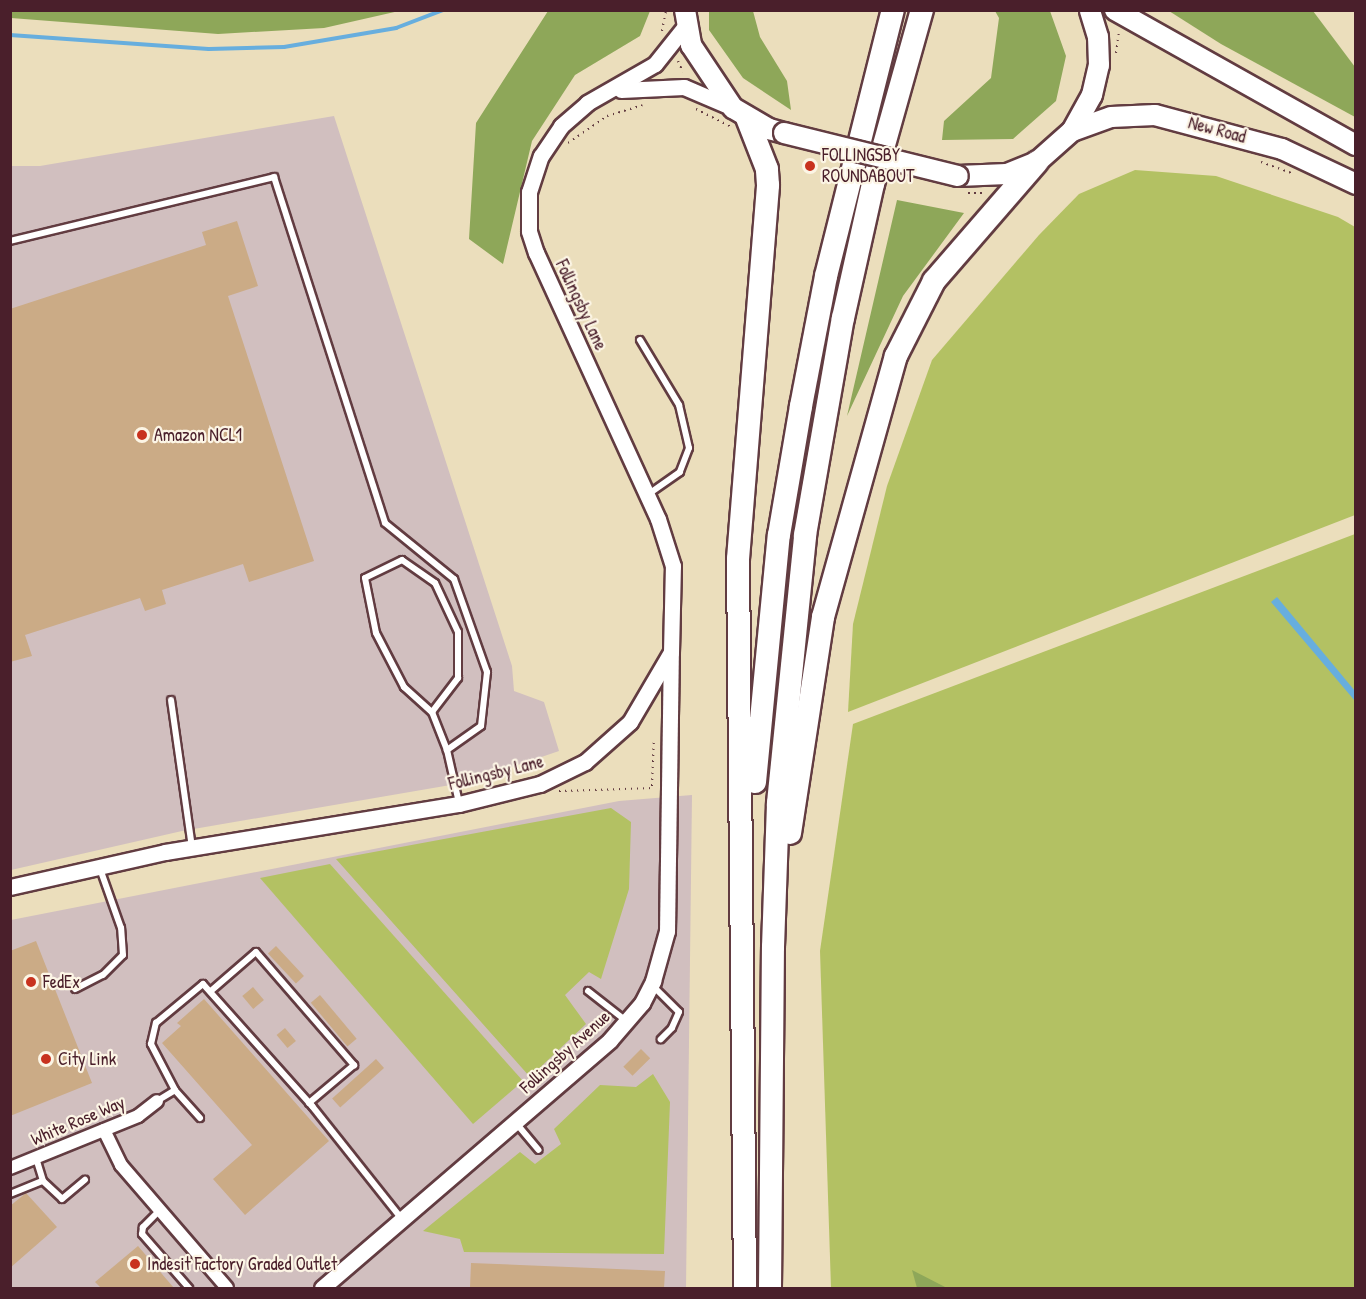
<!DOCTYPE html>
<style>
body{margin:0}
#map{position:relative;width:1366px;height:1299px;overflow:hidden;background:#ebdebc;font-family:"Patrick Hand",sans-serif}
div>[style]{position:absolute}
.industrial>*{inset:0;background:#d1bfbf}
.green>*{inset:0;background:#b3c163}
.forest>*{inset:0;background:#8ea759}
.water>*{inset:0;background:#67aede}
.stream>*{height:4px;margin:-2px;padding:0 2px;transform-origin:2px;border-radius:2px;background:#67aede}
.building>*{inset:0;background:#cbab86;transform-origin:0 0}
.path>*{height:2px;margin-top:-1px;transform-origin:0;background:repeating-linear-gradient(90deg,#623c41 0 1.5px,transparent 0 6px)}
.roads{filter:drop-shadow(2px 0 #623c41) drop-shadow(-2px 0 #623c41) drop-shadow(0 2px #623c41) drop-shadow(0 -2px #623c41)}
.service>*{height:6px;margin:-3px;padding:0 3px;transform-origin:3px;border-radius:3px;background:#fff}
.minor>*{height:12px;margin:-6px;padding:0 6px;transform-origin:6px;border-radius:6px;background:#fff}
.tertiary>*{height:15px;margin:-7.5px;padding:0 7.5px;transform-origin:7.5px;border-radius:7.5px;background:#fff}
.primary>*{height:20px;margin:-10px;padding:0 10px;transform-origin:10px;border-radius:10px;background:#fff}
.motorway>*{height:22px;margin:-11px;padding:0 11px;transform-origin:11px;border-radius:11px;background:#fff}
.bridges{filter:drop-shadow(2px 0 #623c41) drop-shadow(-2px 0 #623c41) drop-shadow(0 2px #623c41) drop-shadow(0 -2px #623c41)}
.primary-bridge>*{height:20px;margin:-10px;padding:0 10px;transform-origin:10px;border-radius:10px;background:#fff}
.dots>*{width:16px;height:16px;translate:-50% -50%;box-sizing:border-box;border:3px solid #fcf5e5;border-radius:50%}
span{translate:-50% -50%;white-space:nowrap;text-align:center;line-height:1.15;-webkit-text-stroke:4.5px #fcf5e5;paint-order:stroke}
.street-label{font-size:18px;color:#4a1f2b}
.poi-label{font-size:18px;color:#4a1f2b}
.left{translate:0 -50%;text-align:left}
.frame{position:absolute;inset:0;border:12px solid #4a1f2b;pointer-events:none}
</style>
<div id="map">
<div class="industrial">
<div style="clip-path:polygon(334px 116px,512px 666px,514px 691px,544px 702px,559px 751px,468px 782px,182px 831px,11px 870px,10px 166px,40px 166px)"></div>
<div style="clip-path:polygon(692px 795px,686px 1288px,11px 1288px,11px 920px,619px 801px)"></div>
</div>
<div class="green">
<div style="clip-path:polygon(1135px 170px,1216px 176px,1338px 217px,1355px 227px,1355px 515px,848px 712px,853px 624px,887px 486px,932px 360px,1039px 235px,1079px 194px)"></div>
<div style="clip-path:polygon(1355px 534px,1355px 1288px,831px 1288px,820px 951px,853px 724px)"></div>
<div style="clip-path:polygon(611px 808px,631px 822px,629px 889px,601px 979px,589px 972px,565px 995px,586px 1024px,530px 1077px,336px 859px)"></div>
<div style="clip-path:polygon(330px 864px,523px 1081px,473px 1124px,260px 878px)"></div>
<div style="clip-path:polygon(653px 1074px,670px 1102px,664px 1254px,464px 1252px,460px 1239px,423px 1231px,520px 1152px,535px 1164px,561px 1144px,554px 1129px,600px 1085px,636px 1087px)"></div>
</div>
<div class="forest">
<div style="clip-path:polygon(10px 11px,11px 10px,399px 11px,324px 28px,218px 34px,11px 18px)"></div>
<div style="clip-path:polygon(548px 11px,650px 11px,640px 36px,575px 75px,532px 141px,503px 264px,469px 239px,476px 123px)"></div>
<div style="clip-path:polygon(709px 11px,753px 11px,760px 37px,787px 81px,791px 110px,743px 78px,709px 30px)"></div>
<div style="clip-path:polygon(995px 11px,1050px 11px,1066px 56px,1056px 101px,1013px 139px,942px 140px,944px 121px,991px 78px,999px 18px)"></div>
<div style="clip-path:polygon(1169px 11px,1313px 11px,1355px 67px,1355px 117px,1221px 44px)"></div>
<div style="clip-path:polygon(897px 200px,964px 213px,903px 296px,847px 416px)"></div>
<div style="clip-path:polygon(912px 1270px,947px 1288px,917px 1288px)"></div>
</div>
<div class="water">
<div style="clip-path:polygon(1277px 597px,1355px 691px,1355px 701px,1271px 602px)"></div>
</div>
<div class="stream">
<div style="left:10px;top:35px;width:199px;rotate:4deg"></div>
<div style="left:209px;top:49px;width:75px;rotate:-1.5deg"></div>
<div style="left:284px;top:47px;width:114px;rotate:-9.6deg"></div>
<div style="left:396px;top:28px;width:50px;rotate:-21deg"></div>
</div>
<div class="building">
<div style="clip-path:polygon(237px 221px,258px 286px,228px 296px,314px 561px,249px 582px,243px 564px,162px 590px,166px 604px,145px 611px,140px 598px,25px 635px,32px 656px,10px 662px,10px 309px,206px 245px,202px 232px)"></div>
<div style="clip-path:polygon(36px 941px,92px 1083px,10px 1116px,10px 951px)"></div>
<div style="left:276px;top:946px;width:41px;height:11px;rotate:47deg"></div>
<div style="left:253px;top:987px;width:17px;height:14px;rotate:50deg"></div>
<div style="left:320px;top:995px;width:57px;height:12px;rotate:50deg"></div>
<div style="clip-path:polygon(204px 999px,329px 1141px,245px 1215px,213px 1179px,252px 1145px,162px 1043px,181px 1026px,177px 1023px)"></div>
<div style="left:285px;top:1028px;width:17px;height:11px;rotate:50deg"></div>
<div style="left:641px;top:1049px;width:13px;height:25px;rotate:45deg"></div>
<div style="left:376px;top:1059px;width:12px;height:59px;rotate:48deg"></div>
<div style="clip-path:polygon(26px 1193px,57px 1227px,10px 1268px,10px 1206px)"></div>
<div style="clip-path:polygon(138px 1246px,174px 1288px,101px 1288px,95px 1282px)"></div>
<div style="clip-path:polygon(471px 1263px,665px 1271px,664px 1288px,470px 1288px)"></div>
</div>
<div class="path">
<div style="left:662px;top:31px;width:21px;rotate:-79deg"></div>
<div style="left:1116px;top:53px;width:21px;rotate:-82deg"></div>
<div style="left:678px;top:61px;width:12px;rotate:66deg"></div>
<div style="left:696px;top:109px;width:39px;rotate:27deg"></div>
<div style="left:568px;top:143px;width:47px;rotate:-34.7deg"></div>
<div style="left:607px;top:116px;width:37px;rotate:-17deg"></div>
<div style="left:1261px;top:162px;width:33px;rotate:20deg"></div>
<div style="left:968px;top:193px;width:18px"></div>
<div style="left:652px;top:786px;width:48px;rotate:-87.6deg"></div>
<div style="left:559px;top:791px;width:95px;rotate:-1.8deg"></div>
</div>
<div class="roads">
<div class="service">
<div style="left:10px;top:241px;width:272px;rotate:-13.6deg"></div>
<div style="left:274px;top:177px;width:363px;rotate:72.2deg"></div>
<div style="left:385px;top:523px;width:89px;rotate:39.1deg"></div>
<div style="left:454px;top:579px;width:99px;rotate:70.5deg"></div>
<div style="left:487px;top:672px;width:54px;rotate:96.3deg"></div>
<div style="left:481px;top:726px;width:42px;rotate:144.8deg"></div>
<div style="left:640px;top:340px;width:76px;rotate:59deg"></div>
<div style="left:679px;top:405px;width:44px;rotate:76.9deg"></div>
<div style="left:689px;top:448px;width:26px;rotate:111deg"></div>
<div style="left:680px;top:472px;width:39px;rotate:145deg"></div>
<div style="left:171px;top:700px;width:148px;rotate:81.9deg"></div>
<div style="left:432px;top:712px;width:43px;rotate:-52.6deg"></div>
<div style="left:458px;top:678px;width:46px;rotate:-90deg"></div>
<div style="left:458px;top:632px;width:54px;rotate:-115.1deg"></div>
<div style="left:435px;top:583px;width:40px;rotate:-145.1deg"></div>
<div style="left:402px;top:560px;width:41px;rotate:154.1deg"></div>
<div style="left:365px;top:578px;width:56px;rotate:78.7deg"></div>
<div style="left:376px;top:633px;width:61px;rotate:62.6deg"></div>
<div style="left:404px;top:687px;width:38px;rotate:42deg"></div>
<div style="left:432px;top:712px;width:41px;rotate:68.5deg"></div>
<div style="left:447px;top:750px;width:54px;rotate:77.2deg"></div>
<div style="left:652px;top:985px;width:38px;rotate:45deg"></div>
<div style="left:679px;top:1012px;width:17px;rotate:114deg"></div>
<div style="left:672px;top:1028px;width:16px;rotate:135deg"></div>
<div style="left:75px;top:989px;width:31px;rotate:-27deg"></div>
<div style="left:103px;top:975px;width:28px;rotate:-45deg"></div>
<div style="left:123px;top:955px;width:27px;rotate:-94deg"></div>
<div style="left:121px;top:928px;width:66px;rotate:-109.5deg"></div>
<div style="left:212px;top:990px;width:58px;rotate:-40.8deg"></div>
<div style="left:256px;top:952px;width:150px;rotate:49.1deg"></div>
<div style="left:354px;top:1065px;width:59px;rotate:139.8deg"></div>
<div style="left:588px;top:991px;width:47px;rotate:38.1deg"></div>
<div style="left:157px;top:1101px;width:21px;rotate:-31deg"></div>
<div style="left:200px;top:1118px;width:38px;rotate:-132deg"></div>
<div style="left:175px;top:1090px;width:52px;rotate:-117.6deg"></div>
<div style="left:151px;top:1044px;width:22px;rotate:-77deg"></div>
<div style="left:156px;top:1023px;width:61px;rotate:-39.7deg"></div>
<div style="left:203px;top:984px;width:164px;rotate:48.2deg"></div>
<div style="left:312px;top:1106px;width:144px;rotate:51.5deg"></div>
<div style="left:516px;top:1123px;width:35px;rotate:50deg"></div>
<div style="left:36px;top:1158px;width:24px;rotate:73deg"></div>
<div style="left:10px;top:1194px;width:35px;rotate:-22deg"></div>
<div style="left:43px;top:1181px;width:26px;rotate:43deg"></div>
<div style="left:62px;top:1199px;width:30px;rotate:-40deg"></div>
<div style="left:159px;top:1211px;width:23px;rotate:135deg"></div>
<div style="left:143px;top:1227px;width:7px;rotate:98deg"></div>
<div style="left:142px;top:1234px;width:72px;rotate:49deg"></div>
</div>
<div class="minor">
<div style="left:104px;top:1130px;width:39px;rotate:64deg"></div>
<div style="left:121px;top:1165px;width:162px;rotate:49.2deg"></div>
<div style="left:10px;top:1168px;width:138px;rotate:-22.1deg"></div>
<div style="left:138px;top:1116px;width:24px;rotate:-38deg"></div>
</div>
<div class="tertiary">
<div style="left:621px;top:90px;width:63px;rotate:-2.7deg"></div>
<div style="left:684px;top:87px;width:53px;rotate:23.2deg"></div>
<div style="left:10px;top:887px;width:159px;rotate:-12.7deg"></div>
<div style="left:165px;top:852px;width:298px;rotate:-9.3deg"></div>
<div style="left:459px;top:804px;width:83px;rotate:-13.9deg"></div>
<div style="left:540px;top:784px;width:50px;rotate:-26.1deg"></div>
<div style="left:585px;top:762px;width:60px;rotate:-41.6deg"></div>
<div style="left:630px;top:722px;width:81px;rotate:-59.6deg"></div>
<div style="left:671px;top:652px;width:86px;rotate:-88.7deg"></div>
<div style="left:673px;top:566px;width:49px;rotate:-107.7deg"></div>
<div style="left:658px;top:519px;width:293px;rotate:-114.6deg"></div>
<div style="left:536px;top:253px;width:23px;rotate:-108deg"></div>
<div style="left:529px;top:231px;width:39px;rotate:-90deg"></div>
<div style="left:529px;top:192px;width:38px;rotate:-72deg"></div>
<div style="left:541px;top:156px;width:36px;rotate:-56deg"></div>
<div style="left:561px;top:126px;width:35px;rotate:-41deg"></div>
<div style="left:587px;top:103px;width:78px;rotate:-29.8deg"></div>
<div style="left:655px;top:64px;width:50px;rotate:-51.5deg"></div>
<div style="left:322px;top:1288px;width:380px;rotate:-40.7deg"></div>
<div style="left:610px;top:1040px;width:49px;rotate:-49.1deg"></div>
<div style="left:642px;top:1003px;width:25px;rotate:-63deg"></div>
<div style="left:653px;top:981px;width:52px;rotate:-74.4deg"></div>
<div style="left:667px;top:931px;width:276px;rotate:-89.2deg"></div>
</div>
<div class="primary">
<div style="left:685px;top:10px;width:36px;rotate:80deg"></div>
<div style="left:691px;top:45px;width:76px;rotate:56.3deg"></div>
<div style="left:733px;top:108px;width:42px;rotate:30.3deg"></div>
<div style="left:769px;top:129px;width:16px;rotate:15deg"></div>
<div style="left:1115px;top:10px;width:276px;rotate:29.3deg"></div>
<div style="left:1072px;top:131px;width:41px;rotate:-19.7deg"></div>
<div style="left:1111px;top:117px;width:44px;rotate:-2.6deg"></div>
<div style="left:1155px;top:115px;width:131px;rotate:15deg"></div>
<div style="left:1282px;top:149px;width:82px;rotate:25.3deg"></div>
<div style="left:958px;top:176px;width:49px;rotate:-2.3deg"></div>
<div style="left:1007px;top:174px;width:32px;rotate:-22deg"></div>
<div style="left:1037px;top:162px;width:47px;rotate:-41.5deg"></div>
<div style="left:1072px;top:131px;width:41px;rotate:-60.9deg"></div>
<div style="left:1092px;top:95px;width:31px;rotate:-77deg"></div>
<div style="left:1099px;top:65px;width:28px;rotate:-92deg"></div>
<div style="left:1098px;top:37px;width:28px;rotate:-107deg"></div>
</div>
<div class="motorway">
<div style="left:755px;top:782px;width:248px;rotate:-84.5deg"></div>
<div style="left:779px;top:535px;width:131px;rotate:-80.3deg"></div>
<div style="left:801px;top:406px;width:132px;rotate:-79.1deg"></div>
<div style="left:826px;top:276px;width:274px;rotate:-75.9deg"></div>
<div style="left:790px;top:833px;width:219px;rotate:-81.3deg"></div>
<div style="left:823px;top:617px;width:271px;rotate:-74.4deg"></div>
<div style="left:896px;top:356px;width:84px;rotate:-63.1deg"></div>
<div style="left:934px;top:281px;width:157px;rotate:-49.1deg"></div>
<div style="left:745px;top:1288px;width:729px;rotate:-90.55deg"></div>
<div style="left:738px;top:559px;width:375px;rotate:-85.4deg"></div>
<div style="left:768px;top:185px;width:16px;rotate:-94deg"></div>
<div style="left:767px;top:169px;width:55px;rotate:-111.4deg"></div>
<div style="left:770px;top:1288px;width:341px;rotate:-89.5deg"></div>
<div style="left:773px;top:947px;width:144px;rotate:-88deg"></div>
<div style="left:778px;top:803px;width:269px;rotate:-84.2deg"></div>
<div style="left:805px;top:535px;width:220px;rotate:-80.1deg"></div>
<div style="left:843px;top:318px;width:137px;rotate:-77.4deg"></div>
<div style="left:873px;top:184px;width:181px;rotate:-74.3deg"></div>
</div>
</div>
<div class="bridges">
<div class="primary-bridge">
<div style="left:784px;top:133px;width:179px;rotate:13.9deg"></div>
</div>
</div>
<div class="dots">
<div style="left:810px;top:166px;background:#c8321e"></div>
<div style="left:142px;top:435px;background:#c8321e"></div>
<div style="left:31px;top:982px;background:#c8321e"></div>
<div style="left:46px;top:1059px;background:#c8321e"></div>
<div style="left:135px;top:1264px;background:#c8321e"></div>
</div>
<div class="street-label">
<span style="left:1217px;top:130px;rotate:15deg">New Road</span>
<span style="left:581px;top:305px;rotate:65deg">Follingsby Lane</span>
<span style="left:496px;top:773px;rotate:-14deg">Follingsby Lane</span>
<span style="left:565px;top:1052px;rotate:-42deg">Follingsby Avenue</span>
<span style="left:78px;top:1121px;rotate:-23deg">White Rose Way</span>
</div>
<div class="poi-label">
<span class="left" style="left:822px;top:166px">FOLLINGSBY<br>ROUNDABOUT</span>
<span class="left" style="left:154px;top:435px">Amazon NCL1</span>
<span class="left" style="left:43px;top:982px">FedEx</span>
<span class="left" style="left:58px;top:1059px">City Link</span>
<span class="left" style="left:147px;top:1264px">Indesit Factory Graded Outlet</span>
</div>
<div class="frame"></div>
</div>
